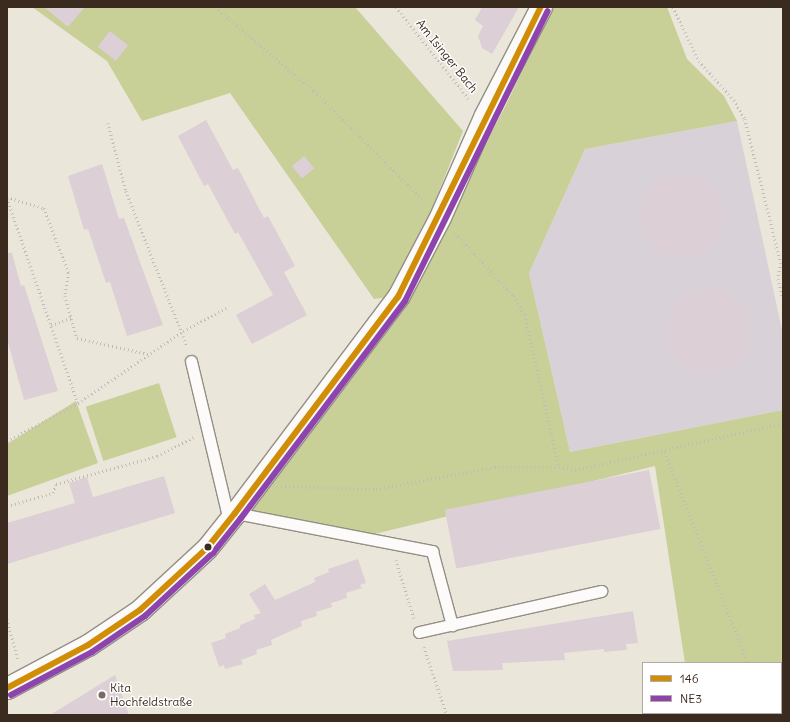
<!DOCTYPE html>
<meta charset="utf-8">
<style>
body{margin:0}
#map{position:relative;width:790px;height:722px;overflow:hidden;background:#ebe6da;font-family:Delius,sans-serif}
div>[style]{position:absolute}
.industrial>*{inset:0;background:#d8d1d8}
.green>*{inset:0;background:#c8cf97;transform-origin:0 0}
.building>*{inset:0;background:#dccfd6;transform-origin:0 0}
.round{border-radius:50%}
.path>*{height:2.5px;margin-top:-1.25px;transform-origin:0;background:repeating-linear-gradient(90deg,#bfbcba 0 1px,transparent 0 4px)}
.roads{filter:drop-shadow(1px 0 #948f86) drop-shadow(-1px 0 #948f86) drop-shadow(0 1px #948f86) drop-shadow(0 -1px #948f86)}
.service>*{height:11px;margin:-5.5px;padding:0 5.5px;transform-origin:5.5px;border-radius:5.5px;background:#fcfbf9}
.minor>*{height:21px;margin:-10.5px;padding:0 10.5px;transform-origin:10.5px;border-radius:10.5px;background:#fcfbf9}
.bus-1>*{height:6px;margin:-3px;padding:0 3px;transform-origin:3px;border-radius:3px;background:#d18d06}
.bus-2>*{height:6px;margin:-3px;padding:0 3px;transform-origin:3px;border-radius:3px;background:#8e44ad}
.dots>*{width:11px;height:11px;translate:-50% -50%;box-sizing:border-box;border:2px solid #fff;border-radius:50%}
span{translate:-50% -50%;white-space:nowrap;text-align:center;line-height:1.15;-webkit-text-stroke:3px #fff;paint-order:stroke}
.street-label{font-size:12px;color:#3b2a1e}
.poi-label{font-size:12px;color:#3b2a1e}
.left{translate:0 -50%;text-align:left}
.frame{position:absolute;inset:0;border:8px solid #3b2a1e;pointer-events:none}
.legend{position:absolute;left:642px;top:662px;width:140px;height:52px;box-sizing:border-box;background:#fff;border:1px solid #b1aaa5;margin:0;padding:5px 7px;list-style:none;font-size:12px;color:#3b2a1e}
.legend li{display:flex;align-items:center;gap:8px;height:20px}
.legend b{width:20px;border:1px solid #b1aaa5}
</style>
<div id="map">
<div class="industrial">
<div style="clip-path:polygon(737px 121px,783px 335px,783px 410px,570px 452px,529px 273px,585px 149px)"></div>
</div>
<div class="green">
<div style="clip-path:polygon(32px 7px,355px 7px,463px 131px,397px 296px,374px 299px,230px 93px,142px 121px,107px 61px)"></div>
<div style="clip-path:polygon(552px 7px,667px 7px,687px 59px,724px 96px,737px 121px,585px 149px,529px 273px,570px 452px,783px 410px,783px 715px,693px 715px,781px 713px,781px 663px,685px 663px,655px 466px,362px 537px,238px 515px,443px 223px,505px 107px)"></div>
<div style="left:159px;top:383px;width:57px;height:77px;rotate:72deg"></div>
<div style="clip-path:polygon(76px 401px,98px 463px,7px 496px,7px 444px)"></div>
</div>
<div class="building">
<div style="clip-path:polygon(44px 7px,85px 7px,68px 27px)"></div>
<div style="clip-path:polygon(482px 7px,519px 7px,492px 54px,482px 48px,478px 36px,483px 26px,475px 20px)"></div>
<div style="left:110px;top:31px;width:23px;height:20px;rotate:38deg"></div>
<div style="clip-path:polygon(206px 120px,233px 170px,238px 168px,264px 218px,268px 216px,295px 266px,284px 272px,307px 315px,252px 344px,236px 315px,273px 295px,238px 232px,235px 234px,208px 184px,204px 186px,178px 136px)"></div>
<div style="left:304px;top:156px;width:16px;height:16px;rotate:50deg"></div>
<div style="clip-path:polygon(102px 164px,119px 219px,124px 218px,163px 325px,127px 336px,110px 282px,106px 283px,88px 229px,84px 230px,68px 176px)"></div>
<div class="round" style="left:640px;top:174px;width:84px;height:84px"></div>
<div style="clip-path:polygon(7px 253px,12px 253px,21px 286px,24px 285px,58px 391px,24px 400px,7px 339px)"></div>
<div class="round" style="left:666px;top:289px;width:84px;height:84px"></div>
<div style="left:649px;top:470px;width:60px;height:208px;rotate:79deg"></div>
<div style="clip-path:polygon(164px 476px,175px 513px,7px 564px,7px 523px,75px 503px,69px 483px,87px 477px,93px 497px)"></div>
<div style="clip-path:polygon(358px 559px,366px 583px,360px 585px,362px 588px,346px 593px,347px 598px,331px 603px,332px 607px,316px 612px,317px 616px,301px 621px,302px 626px,271px 640px,272px 645px,256px 650px,257px 654px,241px 660px,243px 664px,225px 669px,224px 665px,219px 667px,211px 643px,226px 638px,225px 634px,240px 628px,240px 625px,255px 619px,254px 615px,261px 613px,249px 594px,265px 584px,275px 600px,315px 582px,314px 578px,329px 572px,328px 569px)"></div>
<div style="clip-path:polygon(633px 611px,638px 643px,626px 644px,627px 650px,604px 652px,604px 649px,564px 653px,565px 660px,502px 663px,503px 670px,453px 671px,447px 641px)"></div>
<div style="clip-path:polygon(115px 675px,129px 715px,50px 715px)"></div>
</div>
<div class="path">
<div style="left:215px;top:7px;width:130px;rotate:40.3deg"></div>
<div style="left:314px;top:91px;width:156px;rotate:45deg"></div>
<div style="left:396px;top:7px;width:117px;rotate:51.6deg"></div>
<div style="left:673px;top:7px;width:60px;rotate:64.3deg"></div>
<div style="left:699px;top:61px;width:52px;rotate:48.1deg"></div>
<div style="left:734px;top:100px;width:22px;rotate:60deg"></div>
<div style="left:745px;top:119px;width:148px;rotate:76deg"></div>
<div style="left:781px;top:263px;width:16px;rotate:101deg"></div>
<div style="left:778px;top:279px;width:20px;rotate:75deg"></div>
<div style="left:108px;top:123px;width:70px;rotate:75.2deg"></div>
<div style="left:126px;top:191px;width:167px;rotate:68.5deg"></div>
<div style="left:7px;top:197px;width:39px;rotate:17deg"></div>
<div style="left:44px;top:208px;width:70px;rotate:69deg"></div>
<div style="left:69px;top:273px;width:23px;rotate:100deg"></div>
<div style="left:65px;top:296px;width:44px;rotate:74.1deg"></div>
<div style="left:77px;top:338px;width:73px;rotate:12.7deg"></div>
<div style="left:7px;top:198px;width:217px;rotate:70.9deg"></div>
<div style="left:455px;top:233px;width:86px;rotate:46.9deg"></div>
<div style="left:514px;top:296px;width:22px;rotate:60deg"></div>
<div style="left:525px;top:315px;width:156px;rotate:77.4deg"></div>
<div style="left:559px;top:467px;width:16px;rotate:11deg"></div>
<div style="left:575px;top:470px;width:213px;rotate:-12.7deg"></div>
<div style="left:51px;top:325px;width:21px;rotate:-19deg"></div>
<div style="left:7px;top:441px;width:81px;rotate:-28.2deg"></div>
<div style="left:78px;top:403px;width:127px;rotate:-34.4deg"></div>
<div style="left:183px;top:331px;width:51px;rotate:-28.1deg"></div>
<div style="left:665px;top:452px;width:227px;rotate:68.5deg"></div>
<div style="left:281px;top:486px;width:95px;rotate:1.8deg"></div>
<div style="left:376px;top:489px;width:121px;rotate:-10.5deg"></div>
<div style="left:495px;top:467px;width:64px"></div>
<div style="left:7px;top:506px;width:48px;rotate:-15.8deg"></div>
<div style="left:53px;top:493px;width:9px;rotate:-72deg"></div>
<div style="left:56px;top:484px;width:105px;rotate:-15.5deg"></div>
<div style="left:157px;top:456px;width:42px;rotate:-27.2deg"></div>
<div style="left:396px;top:560px;width:61px;rotate:72.8deg"></div>
<div style="left:7px;top:619px;width:41px;rotate:74.6deg"></div>
<div style="left:424px;top:647px;width:72px;rotate:71.3deg"></div>
<div style="left:767px;top:713px;width:2px;rotate:63deg"></div>
<div style="left:682px;top:715px;width:4px;rotate:-27deg"></div>
</div>
<div class="roads">
<div class="service">
<div style="left:191px;top:361px;width:164px;rotate:76.6deg"></div>
<div style="left:235px;top:513px;width:201px;rotate:10.9deg"></div>
<div style="left:432px;top:551px;width:77px;rotate:74.9deg"></div>
<div style="left:419px;top:632px;width:187px;rotate:-12.7deg"></div>
</div>
<div class="minor">
<div style="left:7px;top:688px;width:92px;rotate:-28deg"></div>
<div style="left:88px;top:645px;width:63px;rotate:-33.9deg"></div>
<div style="left:140px;top:610px;width:91px;rotate:-42.8deg"></div>
<div style="left:207px;top:548px;width:45px;rotate:-51.3deg"></div>
<div style="left:235px;top:513px;width:271px;rotate:-53deg"></div>
<div style="left:398px;top:297px;width:90px;rotate:-62.3deg"></div>
<div style="left:440px;top:217px;width:111px;rotate:-66.2deg"></div>
<div style="left:485px;top:115px;width:122px;rotate:-62.6deg"></div>
</div>
</div>
<div class="bus-1">
<div style="left:7px;top:688px;width:92px;rotate:-28deg"></div>
<div style="left:88px;top:645px;width:63px;rotate:-33.9deg"></div>
<div style="left:140px;top:610px;width:91px;rotate:-42.8deg"></div>
<div style="left:207px;top:548px;width:45px;rotate:-51.3deg"></div>
<div style="left:235px;top:513px;width:271px;rotate:-53deg"></div>
<div style="left:398px;top:297px;width:323px;rotate:-63.8deg"></div>
</div>
<div class="bus-2">
<div style="left:11px;top:695px;width:92px;rotate:-28deg"></div>
<div style="left:92px;top:652px;width:64px;rotate:-34.2deg"></div>
<div style="left:145px;top:616px;width:93px;rotate:-42.8deg"></div>
<div style="left:213px;top:553px;width:45px;rotate:-51.3deg"></div>
<div style="left:241px;top:518px;width:272px;rotate:-52.9deg"></div>
<div style="left:405px;top:301px;width:323px;rotate:-63.8deg"></div>
</div>
<div class="dots">
<div style="left:208px;top:547px;background:#3b2a1e"></div>
<div style="left:102px;top:695px;background:#796c60"></div>
</div>
<div class="street-label">
<span style="left:447px;top:56px;rotate:51deg">Am Isinger Bach</span>
</div>
<div class="poi-label">
<span class="left" style="left:110px;top:695px">Kita<br>Hochfeldstraße</span>
</div>
<div class="frame"></div>
<ul class="legend">
<li><b style="height:5px;background:#d18d06"></b>146</li>
<li><b style="height:5px;background:#8e44ad"></b>NE3</li>
</ul>
</div>
